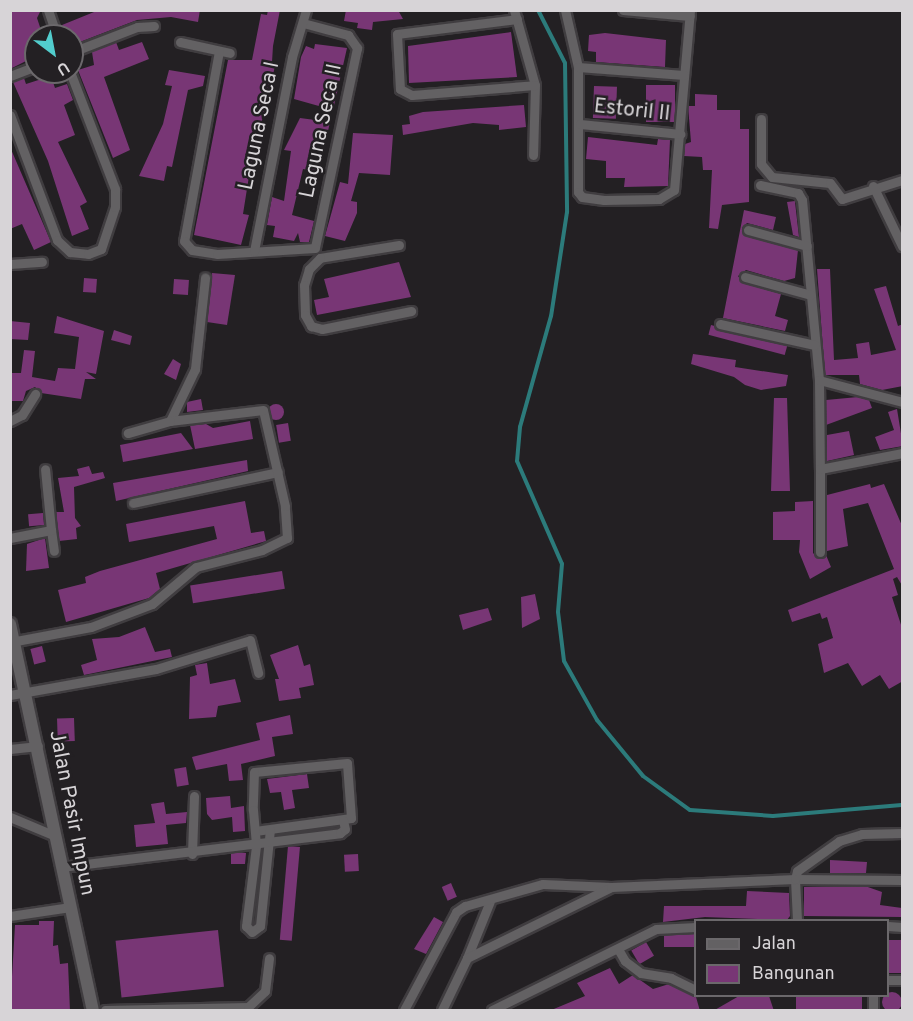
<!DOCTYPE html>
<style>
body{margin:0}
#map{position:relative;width:913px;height:1021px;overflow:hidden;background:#232023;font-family:Overpass,sans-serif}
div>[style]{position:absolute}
.stream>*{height:4px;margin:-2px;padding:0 2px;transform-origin:2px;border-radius:2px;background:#2c7b7b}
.building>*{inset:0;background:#783675;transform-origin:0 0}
.round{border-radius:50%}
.roads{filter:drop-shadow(2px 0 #403d40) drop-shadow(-2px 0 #403d40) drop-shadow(0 2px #403d40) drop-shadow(0 -2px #403d40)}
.minor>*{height:9px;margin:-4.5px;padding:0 4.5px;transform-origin:4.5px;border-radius:4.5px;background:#636163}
.tertiary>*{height:12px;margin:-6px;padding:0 6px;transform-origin:6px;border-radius:6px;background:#636163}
span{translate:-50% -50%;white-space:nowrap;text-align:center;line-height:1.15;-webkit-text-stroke:5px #232023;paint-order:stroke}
.street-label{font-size:21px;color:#d7d4d7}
.frame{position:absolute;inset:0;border:12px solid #d7d4d7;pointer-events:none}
.legend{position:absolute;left:694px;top:919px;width:195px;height:78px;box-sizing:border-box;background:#232023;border:2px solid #6b686b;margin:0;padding:8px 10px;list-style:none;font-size:18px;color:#d7d4d7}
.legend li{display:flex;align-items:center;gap:12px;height:30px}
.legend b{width:30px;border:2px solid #6b686b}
.north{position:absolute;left:24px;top:24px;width:60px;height:60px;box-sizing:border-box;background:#232023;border:2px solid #6b686b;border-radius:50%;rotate:148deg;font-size:16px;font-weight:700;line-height:24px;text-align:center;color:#d7d4d7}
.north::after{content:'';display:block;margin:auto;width:21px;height:27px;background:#52cdcd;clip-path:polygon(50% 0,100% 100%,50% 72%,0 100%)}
</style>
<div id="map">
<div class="stream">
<div style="left:538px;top:10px;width:59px;rotate:63deg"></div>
<div style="left:565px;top:63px;width:149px;rotate:89.2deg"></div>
<div style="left:567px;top:212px;width:105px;rotate:98.7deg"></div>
<div style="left:551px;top:316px;width:115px;rotate:105.6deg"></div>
<div style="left:520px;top:427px;width:34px;rotate:95deg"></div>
<div style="left:517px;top:461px;width:112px;rotate:66.4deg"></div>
<div style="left:562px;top:564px;width:48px;rotate:94.8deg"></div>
<div style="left:558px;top:612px;width:49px;rotate:83deg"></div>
<div style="left:564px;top:661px;width:68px;rotate:60.8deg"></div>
<div style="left:597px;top:720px;width:72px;rotate:50.6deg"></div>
<div style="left:643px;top:776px;width:58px;rotate:35.9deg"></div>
<div style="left:690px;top:810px;width:83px;rotate:4.1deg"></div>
<div style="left:773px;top:816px;width:129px;rotate:-4.9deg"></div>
</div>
<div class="building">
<div style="clip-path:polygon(10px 10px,41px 10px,37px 18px,43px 36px,36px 36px,36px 56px,10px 69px)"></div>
<div style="clip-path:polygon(99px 10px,200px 10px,198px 22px,171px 17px,137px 20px,72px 45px,72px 36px,67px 36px,62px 25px)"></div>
<div style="clip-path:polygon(268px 10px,280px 10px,273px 46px,272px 62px,276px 62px,250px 170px,243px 214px,249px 215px,241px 245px,194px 235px,228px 60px,252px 60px,261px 14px,267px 15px)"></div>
<div style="clip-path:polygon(346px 10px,398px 10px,403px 19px,373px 22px,372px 30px,357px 28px,358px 23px,344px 21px)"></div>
<div style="clip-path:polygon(511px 32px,517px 77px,409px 83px,408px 46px)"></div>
<div style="clip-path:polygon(605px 33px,666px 40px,665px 67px,596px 62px,596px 52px,588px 51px,589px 35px)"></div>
<div style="clip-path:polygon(116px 42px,119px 50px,142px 42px,149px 59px,104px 77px,130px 150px,113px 158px,78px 70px,94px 65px,92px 52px)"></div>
<div style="clip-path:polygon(315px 44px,347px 48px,333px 110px,294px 99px,301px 57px,306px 46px,314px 49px)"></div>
<div style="clip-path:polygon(169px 70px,205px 76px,203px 86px,188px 90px,172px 167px,167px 166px,164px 181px,139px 176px,163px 124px,172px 86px,165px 85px)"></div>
<div style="clip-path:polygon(51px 76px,55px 88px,67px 84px,73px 100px,64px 105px,75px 135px,58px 142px,87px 202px,80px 206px,89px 229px,72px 236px,48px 161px,13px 82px,24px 78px,26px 84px)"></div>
<div style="left:646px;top:85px;width:29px;height:37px"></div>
<div style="left:594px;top:86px;width:23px;height:32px;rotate:2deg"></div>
<div style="clip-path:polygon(695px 94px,717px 95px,717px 110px,740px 110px,740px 129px,749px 129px,749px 202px,722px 205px,718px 229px,709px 228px,712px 170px,703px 170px,702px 157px,684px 156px,685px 144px,691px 142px,688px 106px,695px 106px)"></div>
<div style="clip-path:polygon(524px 105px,526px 127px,499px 130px,499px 125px,473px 123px,403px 135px,402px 125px,410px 124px,409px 116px,423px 112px)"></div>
<div style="clip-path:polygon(300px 118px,330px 122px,319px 172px,303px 169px,292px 215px,314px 221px,309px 242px,300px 242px,298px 233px,294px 241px,273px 237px,275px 226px,267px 225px,272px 197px,284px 201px,291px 151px,284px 150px)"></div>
<div style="clip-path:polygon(353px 133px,393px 135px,390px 175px,359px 173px,351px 201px,357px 202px,357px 213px,345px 241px,325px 236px,340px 182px,348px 184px)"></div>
<div style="clip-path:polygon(588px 137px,657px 145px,658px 139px,670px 140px,668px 186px,624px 187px,625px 178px,606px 178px,606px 161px,586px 159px)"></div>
<div style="clip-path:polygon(10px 147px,51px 242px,34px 250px,22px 224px,10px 229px)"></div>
<div style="clip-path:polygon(795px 201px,795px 202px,799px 237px,793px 235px,787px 202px)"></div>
<div style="clip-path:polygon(744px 210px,776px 217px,773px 230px,747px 223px,742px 228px,744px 235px,798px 250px,795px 278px,784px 281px,746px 270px,738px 276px,743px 283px,781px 294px,775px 316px,788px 320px,785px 331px,723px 318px)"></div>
<div style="clip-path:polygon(399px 262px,411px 297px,317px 315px,314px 300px,329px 297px,324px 279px)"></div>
<div style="clip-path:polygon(817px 269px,830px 269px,834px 360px,858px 358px,856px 344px,869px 342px,871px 355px,896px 350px,874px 289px,886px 286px,898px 326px,903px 324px,903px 386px,882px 390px,860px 384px,859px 375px,825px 375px)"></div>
<div style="clip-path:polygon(212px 273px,235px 275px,227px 325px,207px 322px)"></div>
<div style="left:84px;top:278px;width:13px;height:14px;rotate:4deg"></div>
<div style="left:174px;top:279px;width:15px;height:15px;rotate:4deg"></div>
<div style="clip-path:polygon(57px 316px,104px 331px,96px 374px,86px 372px,96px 379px,85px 379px,81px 399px,41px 393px,35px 387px,26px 391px,23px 401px,11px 401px,10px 373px,21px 373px,24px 350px,35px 351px,32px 377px,55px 381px,58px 368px,75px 369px,79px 337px,54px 333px)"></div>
<div style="clip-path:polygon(10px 321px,30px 323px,28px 340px,10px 339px)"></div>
<div style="left:711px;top:325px;width:79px;height:10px;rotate:15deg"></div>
<div style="clip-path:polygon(114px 330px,132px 336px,130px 345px,111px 340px)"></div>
<div style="clip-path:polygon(693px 354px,736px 360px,735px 367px,788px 375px,786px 386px,761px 390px,745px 385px,734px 377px,691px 364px)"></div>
<div style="clip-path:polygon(173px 359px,181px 364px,176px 380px,164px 374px)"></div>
<div style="clip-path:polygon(858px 397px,869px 400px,872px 408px,826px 425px,826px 400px)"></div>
<div style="clip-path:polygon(774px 398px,787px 398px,790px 491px,771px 491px)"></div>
<div style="clip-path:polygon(201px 399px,203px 410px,187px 412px,187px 402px)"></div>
<div class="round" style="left:268px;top:404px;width:16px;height:16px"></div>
<div style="clip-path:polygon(897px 409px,903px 446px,880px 450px,875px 437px,894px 430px,888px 412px)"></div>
<div style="clip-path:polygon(250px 421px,253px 439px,195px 449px,190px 425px,206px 424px,213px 428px)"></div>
<div style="left:288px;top:423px;width:18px;height:12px;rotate:81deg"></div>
<div style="clip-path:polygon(849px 431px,854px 455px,827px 461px,827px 435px)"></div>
<div style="clip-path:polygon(181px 433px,193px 449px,123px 462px,120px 445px)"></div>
<div style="clip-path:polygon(247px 460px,248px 471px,116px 501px,113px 483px)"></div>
<div style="clip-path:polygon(89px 466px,92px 474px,103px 472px,105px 478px,74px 487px,75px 518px,81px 526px,76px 528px,77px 539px,59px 541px,56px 512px,64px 512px,58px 478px,79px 476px,77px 469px)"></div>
<div style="clip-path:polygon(870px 484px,871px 488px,884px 484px,903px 528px,903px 587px,897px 577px,893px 579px,898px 595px,892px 597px,903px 631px,903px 681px,889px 689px,880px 675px,862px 686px,848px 663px,824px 673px,818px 644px,833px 638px,827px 617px,822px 619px,820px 613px,792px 622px,788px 610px,894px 569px,868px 503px,843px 509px,848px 546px,827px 551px,827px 495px)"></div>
<div style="clip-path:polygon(245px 501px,251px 533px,264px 531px,266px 541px,156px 573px,160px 589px,149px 598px,66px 622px,58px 590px,86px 583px,85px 577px,100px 571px,217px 539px,214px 526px,129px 542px,126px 524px)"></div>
<div style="clip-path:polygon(813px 501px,813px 553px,819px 559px,826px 555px,831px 567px,810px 579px,799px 552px,800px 540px,773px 540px,773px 512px,795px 511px,795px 502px)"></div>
<div style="left:43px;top:513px;width:12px;height:15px;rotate:85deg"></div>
<div style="clip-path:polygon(45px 538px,49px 568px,26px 571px,27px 544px)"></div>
<div style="left:282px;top:571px;width:18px;height:93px;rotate:81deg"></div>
<div style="clip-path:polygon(535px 594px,540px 619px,522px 628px,521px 597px)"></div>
<div style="clip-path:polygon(488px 608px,492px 620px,463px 630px,459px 615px)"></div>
<div style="clip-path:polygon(145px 627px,155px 652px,170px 649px,172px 657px,84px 675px,81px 665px,97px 660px,92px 639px,119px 637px)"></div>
<div style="clip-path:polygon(298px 645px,304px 666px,310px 664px,314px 685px,299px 688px,301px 698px,279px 701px,275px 679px,279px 679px,270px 655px)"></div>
<div style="left:42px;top:646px;width:16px;height:12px;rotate:76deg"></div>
<div style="clip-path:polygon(207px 663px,210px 684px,235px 679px,241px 702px,218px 706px,216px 717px,189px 719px,190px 677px,197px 675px,195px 665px)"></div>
<div style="clip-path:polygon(290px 715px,293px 734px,272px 737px,275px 756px,241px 764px,243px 780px,229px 781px,227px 764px,196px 770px,192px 757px,260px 740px,256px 723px)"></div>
<div style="left:74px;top:718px;width:23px;height:17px;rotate:88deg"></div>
<div style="left:186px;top:767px;width:18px;height:12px;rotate:81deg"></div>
<div style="clip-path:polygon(307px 774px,309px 788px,292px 790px,295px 808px,284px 810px,281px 792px,270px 793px,267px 779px)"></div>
<div style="clip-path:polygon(230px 796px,231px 808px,244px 806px,245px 831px,233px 832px,232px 817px,212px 820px,207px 814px,206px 798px)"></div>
<div style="clip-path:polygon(164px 802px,166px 814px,187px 812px,186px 823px,166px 825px,168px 844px,136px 847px,134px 825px,155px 823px,151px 804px)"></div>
<div style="left:288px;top:846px;width:12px;height:94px;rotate:5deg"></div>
<div style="clip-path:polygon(236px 852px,246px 853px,245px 864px,231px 864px,231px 853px)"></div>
<div style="left:358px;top:854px;width:17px;height:14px;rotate:87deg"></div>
<div style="clip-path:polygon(830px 860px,867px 862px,866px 873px,830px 873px)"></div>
<div style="left:451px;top:883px;width:15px;height:10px;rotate:67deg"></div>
<div style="clip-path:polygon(865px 886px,882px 892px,880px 905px,902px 908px,902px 917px,804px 916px,804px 887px)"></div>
<div style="clip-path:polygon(747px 891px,789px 893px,790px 916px,787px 920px,705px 917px,663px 922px,664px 906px,746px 906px)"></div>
<div style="clip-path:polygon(434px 917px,443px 922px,426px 954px,414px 949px)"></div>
<div style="clip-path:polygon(39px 921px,54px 921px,53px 946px,58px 945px,60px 964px,68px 963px,70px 1011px,10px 1011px,15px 925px,39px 925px)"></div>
<div style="left:218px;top:930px;width:57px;height:103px;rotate:84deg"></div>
<div style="left:696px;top:934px;width:13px;height:32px;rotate:90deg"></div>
<div style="left:888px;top:940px;width:15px;height:33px"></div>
<div style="left:646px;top:942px;width:16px;height:17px;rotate:60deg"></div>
<div style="clip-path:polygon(610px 968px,619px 984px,633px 975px,653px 989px,669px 984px,696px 997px,700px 1011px,549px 1011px,585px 996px,577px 983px)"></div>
<div class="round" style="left:882px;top:992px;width:20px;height:20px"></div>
<div style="clip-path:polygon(739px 996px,769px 996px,774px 1011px,713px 1011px)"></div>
<div style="left:796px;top:996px;width:66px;height:15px"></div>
</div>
<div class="roads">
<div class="minor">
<div style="left:48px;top:10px;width:28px;rotate:71deg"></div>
<div style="left:514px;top:10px;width:78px;rotate:74.4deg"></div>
<div style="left:535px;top:85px;width:70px;rotate:91.6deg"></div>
<div style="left:565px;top:10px;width:58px;rotate:77.2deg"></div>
<div style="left:578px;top:67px;width:125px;rotate:90deg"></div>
<div style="left:578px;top:192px;width:6px;rotate:51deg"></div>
<div style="left:582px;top:197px;width:22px;rotate:8deg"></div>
<div style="left:604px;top:200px;width:55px;rotate:-1deg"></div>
<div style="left:659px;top:199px;width:17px;rotate:-31deg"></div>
<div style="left:674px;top:190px;width:181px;rotate:-84.9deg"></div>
<div style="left:623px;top:10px;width:67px;rotate:5.1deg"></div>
<div style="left:517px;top:19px;width:121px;rotate:172.9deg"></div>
<div style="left:397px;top:34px;width:55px;rotate:86.9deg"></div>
<div style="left:400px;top:89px;width:13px;rotate:27deg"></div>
<div style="left:412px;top:95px;width:123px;rotate:-4.6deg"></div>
<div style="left:303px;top:23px;width:47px;rotate:14.9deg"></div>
<div style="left:348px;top:35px;width:16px;rotate:55deg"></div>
<div style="left:357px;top:48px;width:204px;rotate:101.9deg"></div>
<div style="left:180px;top:42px;width:51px;rotate:12.4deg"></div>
<div style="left:219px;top:51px;width:193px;rotate:100.4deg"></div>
<div style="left:184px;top:241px;width:12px;rotate:48deg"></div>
<div style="left:192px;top:250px;width:25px;rotate:9deg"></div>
<div style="left:217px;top:254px;width:98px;rotate:-3.5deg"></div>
<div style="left:72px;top:52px;width:70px;rotate:-21deg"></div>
<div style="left:137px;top:27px;width:17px;rotate:-3deg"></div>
<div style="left:578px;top:67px;width:106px;rotate:4.3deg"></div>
<div style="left:10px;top:76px;width:28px;rotate:-21deg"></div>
<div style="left:10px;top:115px;width:134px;rotate:69.4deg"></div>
<div style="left:57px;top:240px;width:18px;rotate:43deg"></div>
<div style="left:70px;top:252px;width:18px;rotate:6deg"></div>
<div style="left:88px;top:254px;width:14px;rotate:-21deg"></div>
<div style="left:101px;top:249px;width:44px;rotate:-71.6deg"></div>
<div style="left:115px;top:207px;width:18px;rotate:-90deg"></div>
<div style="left:115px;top:189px;width:125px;rotate:-111deg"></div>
<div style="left:761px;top:119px;width:45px;rotate:90deg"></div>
<div style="left:761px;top:164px;width:17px;rotate:50deg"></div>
<div style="left:772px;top:177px;width:58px;rotate:5.9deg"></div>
<div style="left:830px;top:183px;width:20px;rotate:53deg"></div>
<div style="left:842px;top:199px;width:63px;rotate:-17.6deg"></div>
<div style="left:580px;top:124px;width:101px;rotate:5.7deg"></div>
<div style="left:760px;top:185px;width:39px;rotate:12deg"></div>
<div style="left:798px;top:193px;width:8px;rotate:60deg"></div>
<div style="left:802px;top:200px;width:181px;rotate:84.6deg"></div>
<div style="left:819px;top:380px;width:89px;rotate:89.4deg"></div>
<div style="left:873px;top:186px;width:67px;rotate:64.2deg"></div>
<div style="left:748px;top:230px;width:61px;rotate:15.2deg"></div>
<div style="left:399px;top:245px;width:80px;rotate:170.7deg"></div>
<div style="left:320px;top:258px;width:16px;rotate:135deg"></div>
<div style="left:309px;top:269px;width:17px;rotate:107deg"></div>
<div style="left:304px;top:285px;width:30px;rotate:88deg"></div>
<div style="left:305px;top:315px;width:13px;rotate:61deg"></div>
<div style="left:311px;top:326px;width:11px;rotate:15deg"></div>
<div style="left:322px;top:329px;width:91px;rotate:-11.4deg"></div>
<div style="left:254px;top:251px;width:198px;rotate:-78.9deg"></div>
<div style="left:292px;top:57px;width:49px;rotate:-73.4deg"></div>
<div style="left:10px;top:264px;width:32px;rotate:-4deg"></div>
<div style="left:745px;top:277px;width:68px;rotate:15.3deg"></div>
<div style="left:720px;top:324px;width:97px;rotate:12.5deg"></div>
<div style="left:819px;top:380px;width:86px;rotate:14.8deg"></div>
<div style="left:10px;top:421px;width:13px;rotate:-27deg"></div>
<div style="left:22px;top:415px;width:25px;rotate:-58deg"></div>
<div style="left:170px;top:421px;width:58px;rotate:-64.3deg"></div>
<div style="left:195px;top:369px;width:92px;rotate:-83.7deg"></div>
<div style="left:133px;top:503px;width:148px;rotate:-12.1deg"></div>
<div style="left:51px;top:530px;width:21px;rotate:82deg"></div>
<div style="left:10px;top:538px;width:42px;rotate:-11deg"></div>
<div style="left:51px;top:530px;width:61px;rotate:-95.6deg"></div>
<div style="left:820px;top:552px;width:83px;rotate:-90deg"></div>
<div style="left:820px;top:469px;width:84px;rotate:-11deg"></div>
<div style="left:16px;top:641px;width:76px;rotate:-10.6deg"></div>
<div style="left:91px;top:627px;width:65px;rotate:-20.7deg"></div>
<div style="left:152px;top:604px;width:57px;rotate:-40.1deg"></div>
<div style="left:196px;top:567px;width:68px;rotate:-14.4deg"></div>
<div style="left:262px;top:550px;width:28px;rotate:-26deg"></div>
<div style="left:287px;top:538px;width:32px;rotate:-94deg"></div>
<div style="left:285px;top:506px;width:98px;rotate:-102.9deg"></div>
<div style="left:263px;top:410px;width:94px;rotate:173.3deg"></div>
<div style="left:170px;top:421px;width:44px;rotate:164.1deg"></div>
<div style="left:10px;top:695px;width:148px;rotate:-10.1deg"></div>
<div style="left:156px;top:669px;width:98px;rotate:-17.1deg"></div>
<div style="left:250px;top:640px;width:34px;rotate:76deg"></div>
<div style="left:10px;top:749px;width:28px;rotate:-6deg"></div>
<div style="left:10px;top:817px;width:47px;rotate:22.7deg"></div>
<div style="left:255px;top:831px;width:97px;rotate:-7.7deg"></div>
<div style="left:351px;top:818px;width:55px;rotate:-94.2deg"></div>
<div style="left:347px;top:763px;width:93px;rotate:174.5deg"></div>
<div style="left:254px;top:772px;width:38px;rotate:92deg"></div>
<div style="left:253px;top:810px;width:36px;rotate:85deg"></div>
<div style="left:256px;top:846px;width:81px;rotate:97.1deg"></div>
<div style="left:246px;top:926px;width:8px;rotate:45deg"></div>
<div style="left:252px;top:932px;width:10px;rotate:-37deg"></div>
<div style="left:260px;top:926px;width:97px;rotate:-84.1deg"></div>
<div style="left:192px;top:854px;width:58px;rotate:-88deg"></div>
<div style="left:61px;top:867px;width:281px;rotate:-6.9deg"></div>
<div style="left:340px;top:833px;width:6px;rotate:-39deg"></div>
<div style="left:345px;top:829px;width:9px;rotate:-103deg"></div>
<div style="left:10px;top:916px;width:61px;rotate:-8.5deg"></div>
<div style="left:797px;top:920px;width:41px;rotate:-92.8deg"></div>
<div style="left:795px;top:879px;width:107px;rotate:0.5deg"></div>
<div style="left:888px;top:926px;width:14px;rotate:4deg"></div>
<div style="left:618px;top:949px;width:14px;rotate:60deg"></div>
<div style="left:625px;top:961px;width:20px;rotate:37deg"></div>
<div style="left:641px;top:973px;width:30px;rotate:9deg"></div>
<div style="left:671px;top:978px;width:28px;rotate:26deg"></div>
<div style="left:467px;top:958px;width:61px;rotate:-68deg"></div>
<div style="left:888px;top:980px;width:14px"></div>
<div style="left:873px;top:996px;width:14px;rotate:90deg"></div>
<div style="left:105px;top:1010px;width:143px;rotate:-1.2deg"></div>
<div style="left:248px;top:1007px;width:23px;rotate:-43deg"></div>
<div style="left:265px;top:991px;width:33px;rotate:-83deg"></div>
<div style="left:404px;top:1010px;width:111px;rotate:-62deg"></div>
<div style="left:456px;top:912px;width:11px;rotate:-34deg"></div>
<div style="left:465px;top:906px;width:81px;rotate:-15.8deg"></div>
<div style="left:543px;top:884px;width:68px;rotate:2.5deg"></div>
<div style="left:442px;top:1010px;width:58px;rotate:-64.3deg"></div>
<div style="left:467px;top:958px;width:161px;rotate:-26.2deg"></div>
<div style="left:611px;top:887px;width:184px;rotate:-2.5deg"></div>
<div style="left:795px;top:879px;width:8px;rotate:-76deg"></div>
<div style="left:797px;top:871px;width:52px;rotate:-35.5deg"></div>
<div style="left:839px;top:841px;width:24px;rotate:-17deg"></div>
<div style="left:862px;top:834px;width:40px;rotate:-1.4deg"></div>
<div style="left:492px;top:1010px;width:183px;rotate:-26.3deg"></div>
<div style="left:656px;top:929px;width:40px;rotate:-2.9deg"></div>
</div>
<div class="tertiary">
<div style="left:10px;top:624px;width:395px;rotate:77.9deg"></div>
</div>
</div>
<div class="street-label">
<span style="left:632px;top:111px;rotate:6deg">Estoril II</span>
<span style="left:260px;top:126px;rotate:-78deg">Laguna Seca I</span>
<span style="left:322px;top:131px;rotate:-78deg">Laguna Seca II</span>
<span style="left:71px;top:813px;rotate:79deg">Jalan Pasir Impun</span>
</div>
<div class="frame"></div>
<ul class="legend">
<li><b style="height:8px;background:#636163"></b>Jalan</li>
<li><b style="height:16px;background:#783675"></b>Bangunan</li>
</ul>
<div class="north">U</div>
</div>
